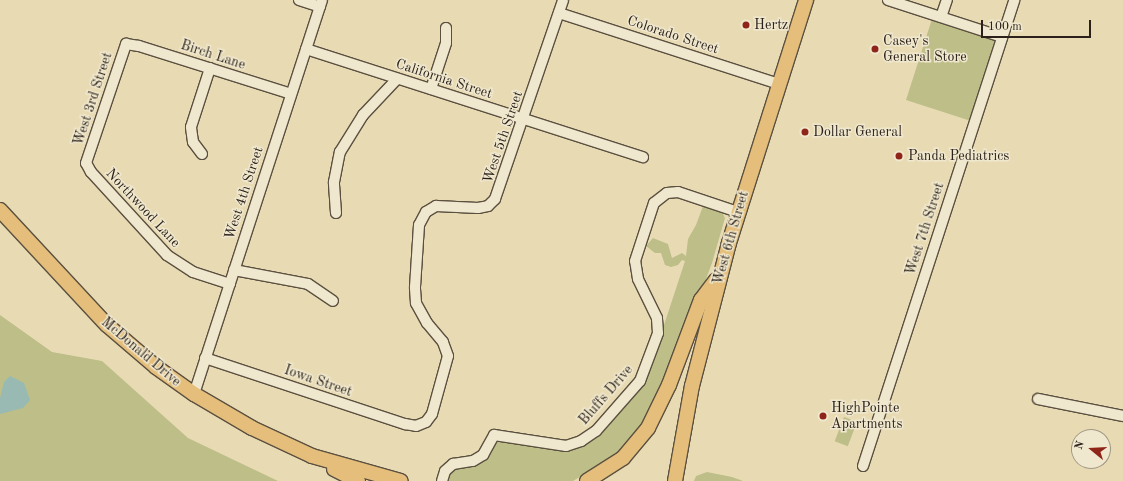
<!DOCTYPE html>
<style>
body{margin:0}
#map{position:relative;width:1123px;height:481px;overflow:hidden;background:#e8dbb4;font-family:"Old Standard TT",serif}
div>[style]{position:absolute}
.green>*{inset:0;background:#bdbe88;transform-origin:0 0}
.water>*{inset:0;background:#98bab3}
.roads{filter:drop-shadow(1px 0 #5b5040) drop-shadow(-1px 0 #5b5040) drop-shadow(0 1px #5b5040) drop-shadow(0 -1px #5b5040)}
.minor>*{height:10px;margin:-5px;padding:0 5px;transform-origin:5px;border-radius:5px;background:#f0e8ce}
.highway>*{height:14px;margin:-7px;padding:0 7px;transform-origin:7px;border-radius:7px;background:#e4be7a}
.dots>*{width:11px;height:11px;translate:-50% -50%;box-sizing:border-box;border:2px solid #f0e8ce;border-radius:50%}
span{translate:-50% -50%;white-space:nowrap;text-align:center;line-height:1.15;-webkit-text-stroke:3px #f0e8ce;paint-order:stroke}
.poi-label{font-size:14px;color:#2c211a}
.left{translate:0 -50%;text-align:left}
.street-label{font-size:14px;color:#2c211a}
.north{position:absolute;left:1071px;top:429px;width:40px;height:40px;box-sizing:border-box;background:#f0e8ce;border:1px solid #a29886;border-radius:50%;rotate:288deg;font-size:11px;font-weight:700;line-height:16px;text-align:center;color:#2c211a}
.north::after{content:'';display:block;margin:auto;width:14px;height:18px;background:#8f2418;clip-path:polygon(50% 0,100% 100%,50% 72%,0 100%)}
.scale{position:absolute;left:981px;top:20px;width:110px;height:18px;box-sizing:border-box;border:2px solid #2c211a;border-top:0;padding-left:5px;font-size:12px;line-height:14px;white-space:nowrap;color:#2c211a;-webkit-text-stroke:3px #f0e8ce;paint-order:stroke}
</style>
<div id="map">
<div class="green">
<div style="clip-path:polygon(932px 19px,992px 38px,995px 42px,971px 121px,906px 100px)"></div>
<div style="clip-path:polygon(703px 206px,722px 212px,725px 218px,712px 263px,675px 362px,652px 412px,621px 452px,573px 481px,449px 481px,449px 475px,452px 470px,498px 439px,556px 450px,572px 449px,647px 377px,685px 261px,682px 260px,678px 265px,671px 267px,665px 265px,661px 253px,655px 253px,646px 246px,653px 238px,668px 244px,672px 258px,682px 253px,686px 256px,688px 239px,696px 225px)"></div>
<div style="clip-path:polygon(0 315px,52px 352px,102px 361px,188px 438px,278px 481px,0 481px)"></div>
<div style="left:844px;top:417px;width:14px;height:26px;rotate:21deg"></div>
<div style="clip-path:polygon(707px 472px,732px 477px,743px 481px,694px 481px,696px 476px)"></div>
</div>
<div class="water">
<div style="clip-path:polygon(10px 376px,24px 383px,30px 400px,23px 408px,0 414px,0 398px,4px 382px)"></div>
</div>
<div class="roads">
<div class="minor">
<div style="left:299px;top:0;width:22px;rotate:18deg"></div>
<div style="left:888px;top:0;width:120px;rotate:18deg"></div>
<div style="left:559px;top:13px;width:231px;rotate:17.9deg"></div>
<div style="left:941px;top:17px;width:18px;rotate:-71deg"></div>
<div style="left:306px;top:49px;width:354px;rotate:17.8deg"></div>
<div style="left:431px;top:89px;width:48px;rotate:-71.9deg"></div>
<div style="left:446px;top:43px;width:15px;rotate:-90deg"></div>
<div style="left:202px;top:154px;width:15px;rotate:-127deg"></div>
<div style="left:193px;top:142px;width:15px;rotate:-98deg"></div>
<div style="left:191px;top:127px;width:62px;rotate:-72.1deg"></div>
<div style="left:336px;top:213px;width:31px;rotate:-94deg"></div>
<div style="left:334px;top:182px;width:31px;rotate:-79deg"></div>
<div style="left:340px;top:152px;width:44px;rotate:-58.1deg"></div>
<div style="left:363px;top:115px;width:50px;rotate:-46.6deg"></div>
<div style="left:234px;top:270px;width:75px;rotate:10.7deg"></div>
<div style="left:308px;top:284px;width:30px;rotate:34deg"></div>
<div style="left:230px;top:284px;width:39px;rotate:-162deg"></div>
<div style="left:193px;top:272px;width:31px;rotate:-147deg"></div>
<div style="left:167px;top:255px;width:113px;rotate:-132.5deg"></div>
<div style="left:91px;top:172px;width:10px;rotate:-119deg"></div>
<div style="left:86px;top:163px;width:126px;rotate:-71.4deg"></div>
<div style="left:126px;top:44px;width:13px;rotate:9deg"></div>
<div style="left:139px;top:46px;width:159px;rotate:17.5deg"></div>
<div style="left:205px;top:358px;width:211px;rotate:18.3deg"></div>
<div style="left:405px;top:424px;width:11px;rotate:10deg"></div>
<div style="left:416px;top:426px;width:11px;rotate:-22deg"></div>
<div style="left:426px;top:422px;width:10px;rotate:-53deg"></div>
<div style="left:432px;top:414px;width:60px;rotate:-74.6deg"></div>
<div style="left:448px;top:356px;width:15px;rotate:-110deg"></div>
<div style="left:443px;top:342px;width:25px;rotate:-130deg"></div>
<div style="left:427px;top:323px;width:23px;rotate:-119deg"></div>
<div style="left:416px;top:303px;width:16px;rotate:-94deg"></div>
<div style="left:415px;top:287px;width:62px;rotate:-86.3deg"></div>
<div style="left:419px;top:225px;width:15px;rotate:-62deg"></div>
<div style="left:426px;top:212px;width:12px;rotate:-31deg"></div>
<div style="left:436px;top:206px;width:42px;rotate:2.7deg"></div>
<div style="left:478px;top:208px;width:10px;rotate:-11deg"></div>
<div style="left:488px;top:206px;width:10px;rotate:-45deg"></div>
<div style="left:495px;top:199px;width:210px;rotate:-71.1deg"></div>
<div style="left:194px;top:394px;width:414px;rotate:-72deg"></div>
<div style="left:1038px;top:399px;width:87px;rotate:11.3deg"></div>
<div style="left:863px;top:466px;width:490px;rotate:-72deg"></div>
<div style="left:442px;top:481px;width:10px;rotate:-73deg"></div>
<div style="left:445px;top:471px;width:11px;rotate:-41deg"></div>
<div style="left:453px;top:464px;width:20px;rotate:-9deg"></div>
<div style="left:473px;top:461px;width:12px;rotate:-31deg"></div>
<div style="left:483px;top:455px;width:23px;rotate:-61deg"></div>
<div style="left:494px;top:435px;width:73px;rotate:8.7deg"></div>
<div style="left:566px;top:446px;width:16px;rotate:-18deg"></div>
<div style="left:581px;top:441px;width:18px;rotate:-34deg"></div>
<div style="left:596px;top:431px;width:67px;rotate:-48.7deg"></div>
<div style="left:640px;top:381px;width:51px;rotate:-69.4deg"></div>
<div style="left:658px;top:333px;width:15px;rotate:-94deg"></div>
<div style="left:657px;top:318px;width:43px;rotate:-116deg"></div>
<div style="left:638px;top:279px;width:18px;rotate:-99deg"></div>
<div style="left:635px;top:261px;width:61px;rotate:-71.9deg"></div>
<div style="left:654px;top:203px;width:16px;rotate:-38deg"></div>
<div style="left:667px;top:193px;width:11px;rotate:-5deg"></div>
<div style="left:678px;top:192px;width:63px;rotate:18.4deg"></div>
</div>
<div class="highway">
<div style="left:0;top:210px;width:157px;rotate:47.1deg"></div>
<div style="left:107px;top:325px;width:65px;rotate:40.6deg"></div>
<div style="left:156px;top:367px;width:47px;rotate:35.4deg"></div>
<div style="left:194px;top:394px;width:67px;rotate:30.4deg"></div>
<div style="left:252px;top:428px;width:66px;rotate:25deg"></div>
<div style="left:312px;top:456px;width:92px;rotate:15.7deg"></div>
<div style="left:334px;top:469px;width:27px;rotate:27deg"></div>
<div style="left:587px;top:481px;width:43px;rotate:-32.6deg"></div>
<div style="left:623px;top:458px;width:39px;rotate:-50deg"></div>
<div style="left:648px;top:428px;width:48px;rotate:-64deg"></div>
<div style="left:669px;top:385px;width:91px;rotate:-69.4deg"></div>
<div style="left:701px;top:300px;width:25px;rotate:-53deg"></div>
<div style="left:675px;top:481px;width:97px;rotate:-79.9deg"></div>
<div style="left:692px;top:386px;width:148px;rotate:-75.5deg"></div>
<div style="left:729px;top:243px;width:255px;rotate:-72.4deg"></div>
</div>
</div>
<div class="dots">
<div style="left:746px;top:25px;background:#8f2418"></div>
<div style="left:875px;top:49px;background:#8f2418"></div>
<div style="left:805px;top:132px;background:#8f2418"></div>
<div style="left:899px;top:156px;background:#8f2418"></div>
<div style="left:823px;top:416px;background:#8f2418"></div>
</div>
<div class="poi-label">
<span class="left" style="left:754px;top:25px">Hertz</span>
<span class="left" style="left:883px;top:49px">Casey's<br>General Store</span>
<span class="left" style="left:813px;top:132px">Dollar General</span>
<span class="left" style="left:908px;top:156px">Panda Pediatrics</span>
<span class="left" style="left:831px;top:416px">HighPointe<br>Apartments</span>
</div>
<div class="street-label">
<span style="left:673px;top:35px;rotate:18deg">Colorado Street</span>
<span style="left:213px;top:55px;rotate:18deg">Birch Lane</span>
<span style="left:444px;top:79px;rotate:18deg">California Street</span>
<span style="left:93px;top:99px;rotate:-72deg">West 3rd Street</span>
<span style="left:503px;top:137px;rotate:-71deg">West 5th Street</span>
<span style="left:244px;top:193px;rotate:-72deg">West 4th Street</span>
<span style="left:143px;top:208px;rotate:47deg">Northwood Lane</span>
<span style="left:925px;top:229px;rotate:-72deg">West 7th Street</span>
<span style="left:731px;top:238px;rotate:-74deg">West 6th Street</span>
<span style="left:141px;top:352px;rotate:40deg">McDonald Drive</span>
<span style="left:318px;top:381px;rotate:19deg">Iowa Street</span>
<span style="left:606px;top:395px;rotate:-49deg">Bluffs Drive</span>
</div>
<div class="north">N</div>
<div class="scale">100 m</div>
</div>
